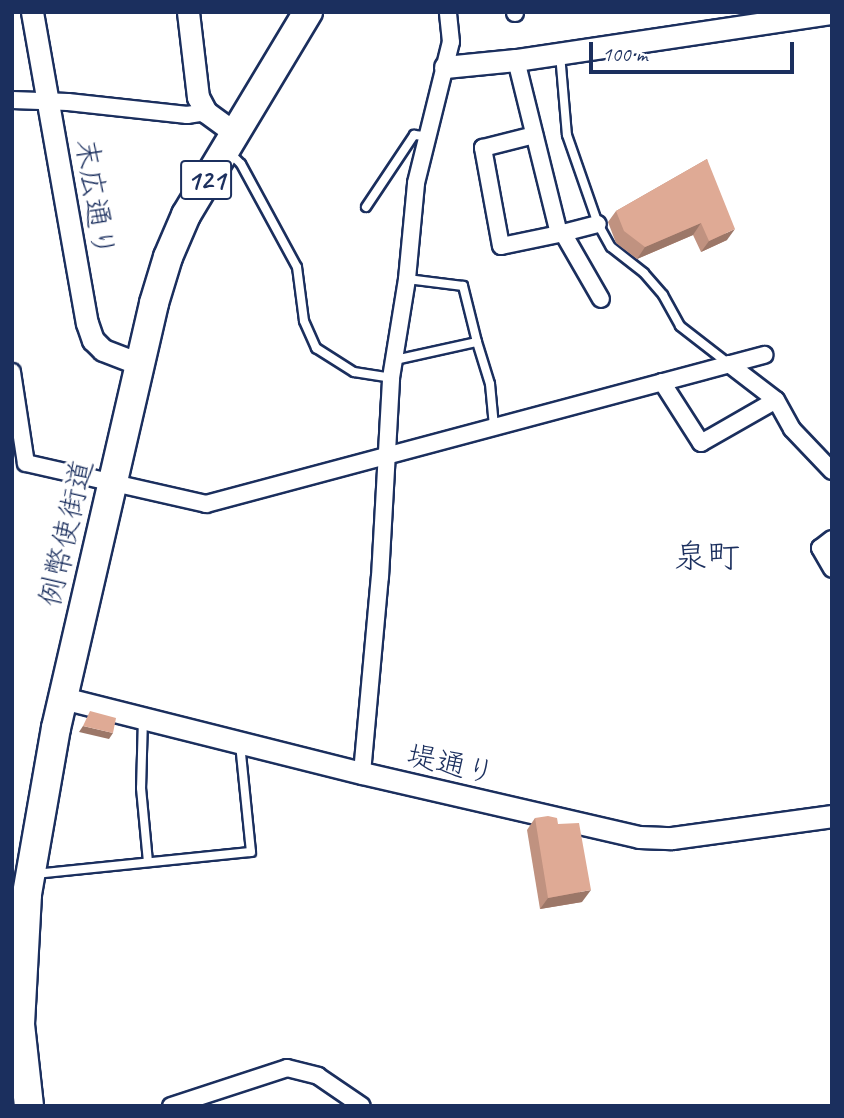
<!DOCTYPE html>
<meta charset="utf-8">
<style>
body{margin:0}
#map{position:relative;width:844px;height:1118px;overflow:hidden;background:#fff;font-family:Caveat,"Klee One",sans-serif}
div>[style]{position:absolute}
.roads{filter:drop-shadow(2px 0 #1b2f5e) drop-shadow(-2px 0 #1b2f5e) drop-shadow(0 2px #1b2f5e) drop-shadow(0 -2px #1b2f5e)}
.lane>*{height:8px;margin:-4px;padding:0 4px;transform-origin:4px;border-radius:4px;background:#fff}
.street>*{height:16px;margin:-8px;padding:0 8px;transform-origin:8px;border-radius:8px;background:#fff}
.secondary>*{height:21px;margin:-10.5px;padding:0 10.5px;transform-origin:10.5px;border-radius:10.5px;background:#fff}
.highway>*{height:28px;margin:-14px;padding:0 14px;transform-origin:14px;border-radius:14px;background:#fff}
.wall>*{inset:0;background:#c09280}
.shaded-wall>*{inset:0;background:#9c7768}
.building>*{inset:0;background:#dfaa95}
span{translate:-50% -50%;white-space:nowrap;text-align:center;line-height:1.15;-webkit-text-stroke:6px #fff;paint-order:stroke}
.shield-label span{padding:2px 5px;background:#fff;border:2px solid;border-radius:5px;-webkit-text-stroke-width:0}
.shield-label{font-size:28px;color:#1b2f5e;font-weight:700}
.street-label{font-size:30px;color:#1b2f5e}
.quarter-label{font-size:33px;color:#1b2f5e}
.frame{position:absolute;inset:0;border:14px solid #1b2f5e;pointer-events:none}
.scale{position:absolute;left:589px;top:42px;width:205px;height:32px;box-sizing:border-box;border:4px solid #1b2f5e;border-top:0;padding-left:9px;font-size:21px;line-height:24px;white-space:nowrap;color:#1b2f5e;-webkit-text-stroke:5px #fff;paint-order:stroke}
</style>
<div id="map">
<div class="roads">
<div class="lane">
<div style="left:560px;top:54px;width:81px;rotate:85.1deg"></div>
<div style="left:567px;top:135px;width:94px;rotate:70.8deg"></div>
<div style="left:598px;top:224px;width:26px;rotate:61deg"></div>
<div style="left:611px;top:247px;width:42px;rotate:38.2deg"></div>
<div style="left:644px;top:273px;width:29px;rotate:49deg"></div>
<div style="left:663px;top:295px;width:35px;rotate:61deg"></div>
<div style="left:680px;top:326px;width:62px;rotate:37.8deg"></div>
<div style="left:228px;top:151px;width:18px;rotate:45deg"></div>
<div style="left:241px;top:164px;width:117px;rotate:61.5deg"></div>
<div style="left:297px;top:267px;width:54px;rotate:82.6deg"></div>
<div style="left:304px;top:321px;width:30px;rotate:66deg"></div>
<div style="left:316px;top:348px;width:45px;rotate:32.3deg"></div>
<div style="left:354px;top:372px;width:37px;rotate:9deg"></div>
<div style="left:366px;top:207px;width:87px;rotate:-56.3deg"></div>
<div style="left:414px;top:135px;width:11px;rotate:5deg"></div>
<div style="left:477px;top:342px;width:44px;rotate:72.8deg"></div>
<div style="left:490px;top:384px;width:42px;rotate:84.6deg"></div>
<div style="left:395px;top:360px;width:84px;rotate:-12.4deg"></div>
<div style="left:477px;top:342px;width:58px;rotate:-104deg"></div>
<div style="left:463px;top:286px;width:56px;rotate:-172.9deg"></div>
<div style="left:143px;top:718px;width:70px;rotate:91.6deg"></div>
<div style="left:141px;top:788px;width:74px;rotate:84.6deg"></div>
<div style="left:34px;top:874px;width:218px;rotate:-5.8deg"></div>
<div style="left:251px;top:852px;width:109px;rotate:-95.8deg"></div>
</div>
<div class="street">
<div style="left:515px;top:13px;width:1px;rotate:-90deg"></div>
<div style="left:516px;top:60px;width:179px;rotate:76.1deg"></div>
<div style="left:559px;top:234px;width:59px;rotate:168.3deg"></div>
<div style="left:501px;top:246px;width:100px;rotate:-100.4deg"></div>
<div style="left:483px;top:148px;width:53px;rotate:-14.3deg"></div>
<div style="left:12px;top:100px;width:56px;rotate:2deg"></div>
<div style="left:68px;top:102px;width:120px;rotate:6.2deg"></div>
<div style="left:187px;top:115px;width:19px;rotate:-9deg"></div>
<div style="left:563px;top:233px;width:76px;rotate:60.1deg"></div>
<div style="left:559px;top:234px;width:40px;rotate:-14.4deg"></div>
<div style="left:729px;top:364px;width:59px;rotate:37.5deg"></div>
<div style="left:776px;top:400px;width:33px;rotate:61deg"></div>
<div style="left:792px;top:429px;width:58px;rotate:46.4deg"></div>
<div style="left:12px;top:372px;width:92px;rotate:81.3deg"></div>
<div style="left:26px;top:463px;width:185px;rotate:12.8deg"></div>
<div style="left:206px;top:504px;width:578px;rotate:-14.95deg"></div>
<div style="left:662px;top:382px;width:72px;rotate:57.4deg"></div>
<div style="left:701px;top:443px;width:86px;rotate:-29.8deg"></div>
<div style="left:832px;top:539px;width:15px;rotate:143deg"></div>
<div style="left:820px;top:548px;width:24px;rotate:60deg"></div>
<div style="left:362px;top:773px;width:197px;rotate:-84.8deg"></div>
<div style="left:380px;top:577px;width:199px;rotate:-86.8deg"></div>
<div style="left:391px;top:378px;width:100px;rotate:-80.8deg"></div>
<div style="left:407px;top:279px;width:96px;rotate:-84.6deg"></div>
<div style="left:416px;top:183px;width:145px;rotate:-76.1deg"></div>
<div style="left:451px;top:42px;width:30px;rotate:-96deg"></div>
<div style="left:171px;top:1106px;width:122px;rotate:-18.1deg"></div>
<div style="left:287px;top:1068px;width:32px;rotate:14deg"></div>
<div style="left:318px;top:1076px;width:53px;rotate:34.3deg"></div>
</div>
<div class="secondary">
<div style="left:32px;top:12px;width:316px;rotate:80deg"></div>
<div style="left:87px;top:323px;width:18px;rotate:71deg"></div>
<div style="left:93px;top:340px;width:14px;rotate:45deg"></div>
<div style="left:103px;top:350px;width:40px;rotate:21deg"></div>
<div style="left:188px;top:12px;width:86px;rotate:83.3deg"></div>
<div style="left:198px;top:97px;width:17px;rotate:62deg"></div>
<div style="left:206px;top:112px;width:36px;rotate:36deg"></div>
<div style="left:445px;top:67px;width:71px;rotate:-5.6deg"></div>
<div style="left:516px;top:60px;width:319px;rotate:-8.5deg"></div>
<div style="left:63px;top:698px;width:308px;rotate:14.1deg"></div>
<div style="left:362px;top:773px;width:284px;rotate:13deg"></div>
<div style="left:639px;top:837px;width:33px;rotate:2deg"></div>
<div style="left:672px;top:838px;width:162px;rotate:-7.8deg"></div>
</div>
<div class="highway">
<div style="left:29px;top:1106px;width:82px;rotate:-96.3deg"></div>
<div style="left:20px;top:1024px;width:130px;rotate:-86.9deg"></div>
<div style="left:27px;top:894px;width:169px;rotate:-80.1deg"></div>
<div style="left:56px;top:728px;width:436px;rotate:-77deg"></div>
<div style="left:154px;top:303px;width:48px;rotate:-73.1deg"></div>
<div style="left:168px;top:257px;width:46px;rotate:-66.8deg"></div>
<div style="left:186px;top:215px;width:237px;rotate:-59deg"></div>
</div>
</div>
<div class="wall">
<div style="clip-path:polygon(707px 159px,727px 240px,701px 252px,693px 235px,637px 259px,616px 243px,608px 222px,616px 211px)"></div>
<div style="clip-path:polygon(535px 818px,558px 824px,582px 902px,540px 909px,527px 830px)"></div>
</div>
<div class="shaded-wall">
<div style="clip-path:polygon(701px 223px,693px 235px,637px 259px,645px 247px)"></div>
<div style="clip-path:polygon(735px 229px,727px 240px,701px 252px,709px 241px)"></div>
<div style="clip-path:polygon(83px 726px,113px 733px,109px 739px,79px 732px)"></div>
<div style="clip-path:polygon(591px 890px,582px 902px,540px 909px,548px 898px)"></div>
</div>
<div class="building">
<div style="clip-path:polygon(707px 159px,735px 229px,709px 241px,701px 223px,645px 247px,624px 231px,616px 211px)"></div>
<div style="clip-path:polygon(90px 711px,116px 718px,113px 733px,83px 726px)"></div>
<div style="clip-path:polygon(548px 816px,557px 818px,558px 824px,579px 823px,591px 890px,548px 898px,535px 818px)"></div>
</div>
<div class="shield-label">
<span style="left:206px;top:180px">121</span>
</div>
<div class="street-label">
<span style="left:95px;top:198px;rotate:81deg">末広通り</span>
<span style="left:66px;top:533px;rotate:-77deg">例幣使街道</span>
<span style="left:451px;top:764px;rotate:13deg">堤通り</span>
</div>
<div class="quarter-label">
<span style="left:707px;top:557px">泉町</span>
</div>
<div class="frame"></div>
<div class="scale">100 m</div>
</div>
